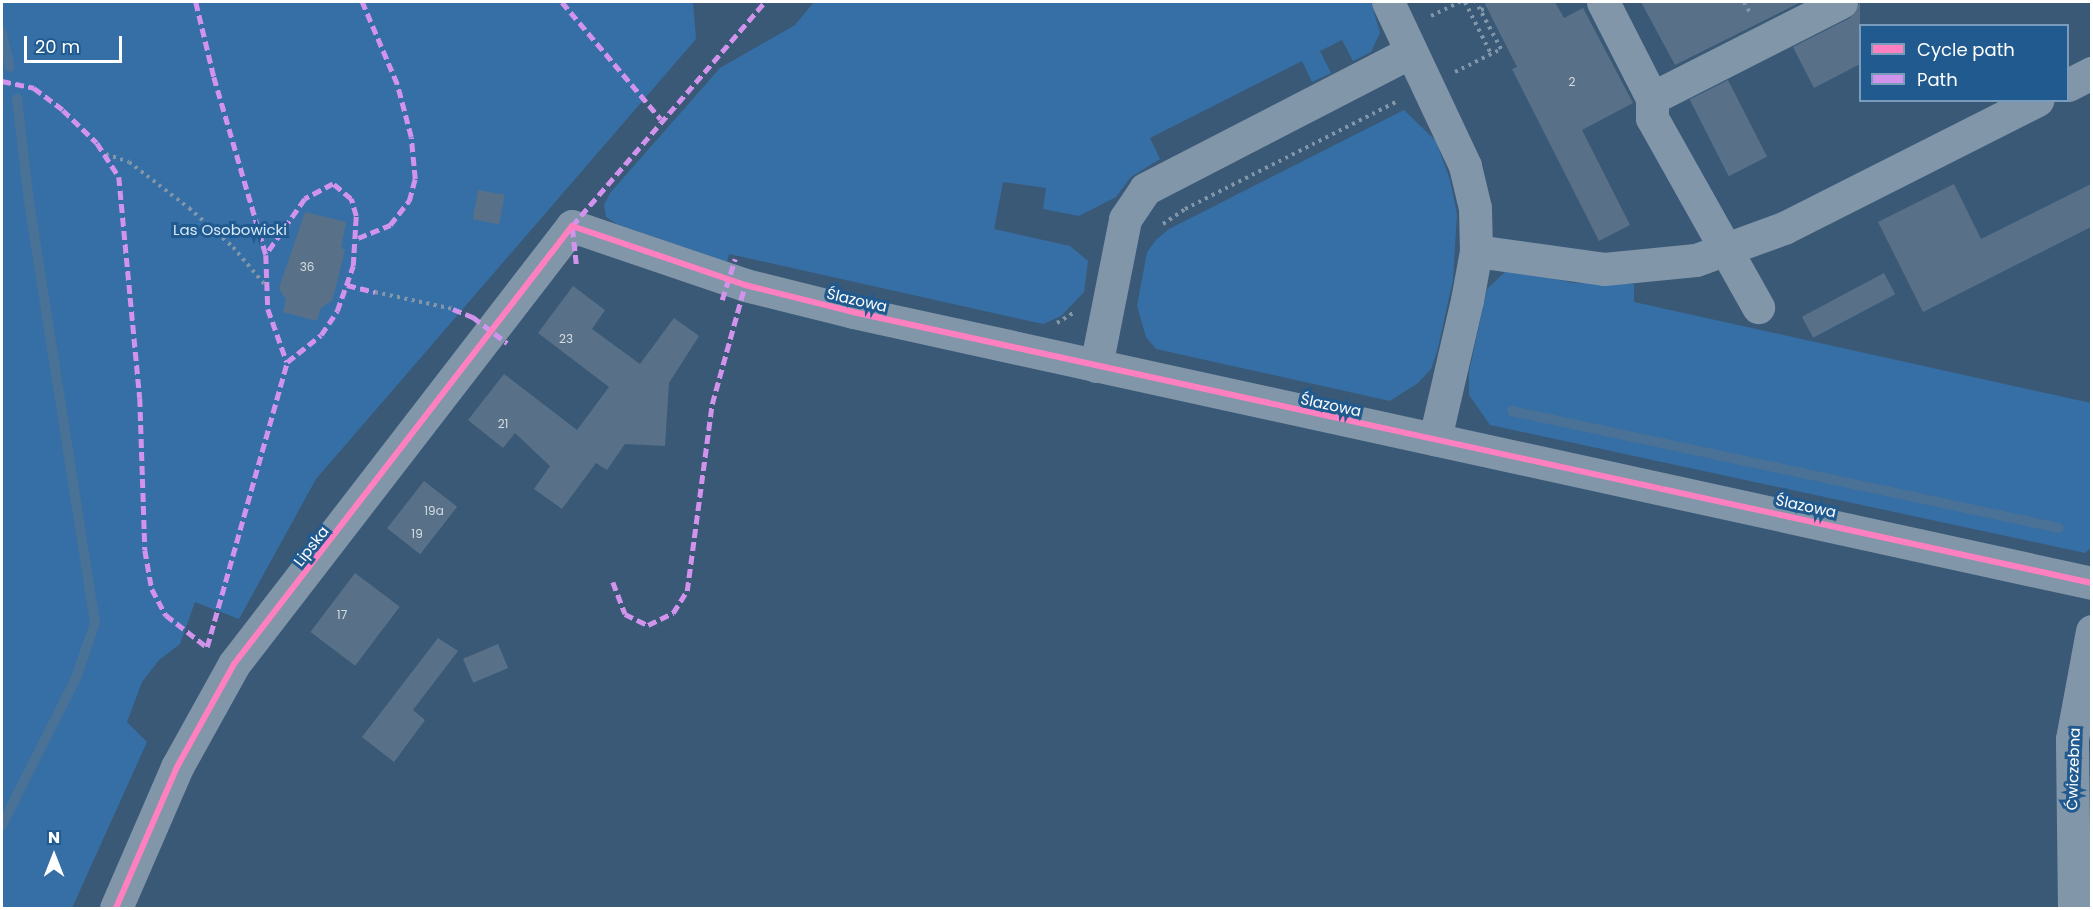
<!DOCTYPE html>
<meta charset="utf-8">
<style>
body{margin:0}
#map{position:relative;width:2093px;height:910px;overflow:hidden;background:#3a5976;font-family:Poppins,sans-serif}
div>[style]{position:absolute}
.green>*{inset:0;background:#366fa5}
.stream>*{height:10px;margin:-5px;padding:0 5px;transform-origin:5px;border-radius:5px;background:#4a7196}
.building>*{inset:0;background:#587188;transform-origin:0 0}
.path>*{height:4px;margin-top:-2px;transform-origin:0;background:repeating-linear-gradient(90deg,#8196a9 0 3px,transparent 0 7.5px)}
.minor>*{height:33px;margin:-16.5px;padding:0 16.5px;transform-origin:16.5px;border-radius:16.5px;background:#8196a9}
.quiet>*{height:4.5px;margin-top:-2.25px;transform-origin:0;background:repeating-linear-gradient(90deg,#d193ec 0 9px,transparent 0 13.5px)}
.cycleway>*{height:6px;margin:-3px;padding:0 3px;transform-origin:3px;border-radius:3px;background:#ff80c0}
span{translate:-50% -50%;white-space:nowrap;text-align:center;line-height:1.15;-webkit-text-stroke:6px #215a8f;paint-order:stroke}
.number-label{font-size:12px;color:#d5dce1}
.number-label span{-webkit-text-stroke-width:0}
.park-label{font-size:15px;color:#d6e8f9}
.street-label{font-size:15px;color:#fff}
.frame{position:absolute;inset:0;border:3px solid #fff;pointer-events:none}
.legend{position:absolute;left:1859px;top:24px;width:210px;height:78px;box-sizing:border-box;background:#215a8f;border:2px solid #7a9cbc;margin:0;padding:8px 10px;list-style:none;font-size:18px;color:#fff}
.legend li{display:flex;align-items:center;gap:12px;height:30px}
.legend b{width:30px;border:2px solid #7a9cbc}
.north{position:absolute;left:24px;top:826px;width:60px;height:60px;-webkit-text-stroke:4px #215a8f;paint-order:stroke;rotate:0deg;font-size:16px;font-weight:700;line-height:24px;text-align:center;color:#fff}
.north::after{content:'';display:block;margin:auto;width:21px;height:27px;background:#fff;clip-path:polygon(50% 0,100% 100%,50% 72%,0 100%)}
.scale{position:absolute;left:24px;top:36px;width:98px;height:27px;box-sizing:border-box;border:3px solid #fff;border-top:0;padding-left:8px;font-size:18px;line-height:21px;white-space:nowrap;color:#fff;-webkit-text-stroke:4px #215a8f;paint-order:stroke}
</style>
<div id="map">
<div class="green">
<div style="clip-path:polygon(2px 2px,693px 2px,696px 39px,316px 479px,239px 619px,195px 602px,180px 644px,159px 660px,142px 682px,127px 722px,147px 742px,72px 908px,2px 908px)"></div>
<div style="clip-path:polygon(814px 2px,1371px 2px,1380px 33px,1371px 52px,1353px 61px,1342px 40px,1320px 51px,1331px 73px,1312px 82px,1302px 61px,1150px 138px,1160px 159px,1131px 177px,1116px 197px,1079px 216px,1043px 209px,1046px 188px,1003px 182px,994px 229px,1070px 246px,1088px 261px,1084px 292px,1061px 316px,1043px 324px,729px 254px,727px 262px,617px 224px,606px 217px,604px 205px,610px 193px,720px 68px,795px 25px)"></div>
<div style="clip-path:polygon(1404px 110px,1436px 141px,1450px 180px,1457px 214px,1453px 280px,1437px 352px,1431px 369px,1418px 383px,1390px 401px,1156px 349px,1146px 337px,1137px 306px,1147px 252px,1156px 240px,1169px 229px)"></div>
<div style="clip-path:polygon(1521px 271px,1573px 283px,1634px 284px,1634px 302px,2091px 403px,2091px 548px,2085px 553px,1490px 425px,1469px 395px,1469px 372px,1487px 289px,1505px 272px)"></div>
</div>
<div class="stream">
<div style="left:2px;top:33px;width:35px;rotate:77deg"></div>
<div style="left:1512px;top:411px;width:559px;rotate:12.07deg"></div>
<div style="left:2px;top:825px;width:165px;rotate:-63.3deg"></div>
<div style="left:76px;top:678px;width:58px;rotate:-70.9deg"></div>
<div style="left:95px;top:623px;width:426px;rotate:-98.9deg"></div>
<div style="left:29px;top:202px;width:104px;rotate:-96.6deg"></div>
</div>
<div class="building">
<div style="clip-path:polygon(1484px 2px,1555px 2px,1564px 18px,1583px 8px,1633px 103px,1582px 130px,1630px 225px,1599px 241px,1512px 69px,1517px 67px)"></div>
<div style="clip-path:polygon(1641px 2px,1801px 2px,1675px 65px)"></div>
<div style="clip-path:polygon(1860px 2px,1860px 64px,1814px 88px,1793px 47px,1850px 18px)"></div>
<div style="left:1728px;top:80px;width:86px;height:43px;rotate:63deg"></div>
<div style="clip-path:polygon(1954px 184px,1981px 239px,2091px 184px,2091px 227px,1923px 312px,1878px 222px)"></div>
<div style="left:478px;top:190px;width:27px;height:30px;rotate:10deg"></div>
<div style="clip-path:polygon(305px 212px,346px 222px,341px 248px,345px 250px,336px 286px,332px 301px,321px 308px,317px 321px,283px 312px,286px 300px,279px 288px)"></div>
<div style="left:1884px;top:273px;width:24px;height:93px;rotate:62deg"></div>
<div style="clip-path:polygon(573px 286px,605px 310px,592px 329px,640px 364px,674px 318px,699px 336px,669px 383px,665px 446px,625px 444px,607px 470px,596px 463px,562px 509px,534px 489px,550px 466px,515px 433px,503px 448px,468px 420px,504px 374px,577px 430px,609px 387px,538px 333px)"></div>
<div style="left:424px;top:481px;width:42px;height:60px;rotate:38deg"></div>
<div style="left:355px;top:573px;width:56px;height:74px;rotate:37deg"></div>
<div style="clip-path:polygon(438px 638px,458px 651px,413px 710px,425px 720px,394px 762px,362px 737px)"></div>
<div style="left:498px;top:644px;width:26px;height:38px;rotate:67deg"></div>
</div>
<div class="path">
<div style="left:1465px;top:2px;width:58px;rotate:63.4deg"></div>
<div style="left:1744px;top:2px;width:13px;rotate:61deg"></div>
<div style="left:1481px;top:10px;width:6px;rotate:-18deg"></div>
<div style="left:1431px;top:16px;width:32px;rotate:-26deg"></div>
<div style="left:1455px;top:72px;width:51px;rotate:-26.6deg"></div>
<div style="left:1501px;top:49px;width:53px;rotate:-118deg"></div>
<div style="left:106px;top:154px;width:24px;rotate:19deg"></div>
<div style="left:129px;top:162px;width:76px;rotate:37.5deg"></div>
<div style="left:189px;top:208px;width:59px;rotate:41.6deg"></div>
<div style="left:233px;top:247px;width:50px;rotate:49.9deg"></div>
<div style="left:1163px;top:224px;width:27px;rotate:-34deg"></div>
<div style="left:1185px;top:209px;width:239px;rotate:-26.9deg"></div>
<div style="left:375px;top:292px;width:80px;rotate:12.3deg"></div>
<div style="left:1057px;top:323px;width:19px;rotate:-32deg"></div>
</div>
<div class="minor">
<div style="left:1388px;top:2px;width:181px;rotate:64.8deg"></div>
<div style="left:1465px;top:166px;width:43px;rotate:76.6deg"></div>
<div style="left:1475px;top:208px;width:43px;rotate:88.7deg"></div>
<div style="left:1476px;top:251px;width:50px;rotate:100.4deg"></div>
<div style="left:1467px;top:300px;width:143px;rotate:103deg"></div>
<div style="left:1603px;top:2px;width:108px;rotate:63deg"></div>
<div style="left:1652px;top:98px;width:20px;rotate:90deg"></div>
<div style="left:1652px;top:118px;width:217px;rotate:60.7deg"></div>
<div style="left:2068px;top:85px;width:27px;rotate:-27deg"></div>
<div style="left:1652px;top:98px;width:212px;rotate:-26.9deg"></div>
<div style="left:1476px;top:251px;width:129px;rotate:8deg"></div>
<div style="left:1604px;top:269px;width:92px;rotate:-5.6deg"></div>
<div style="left:1696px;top:260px;width:94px;rotate:-20deg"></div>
<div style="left:1784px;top:228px;width:284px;rotate:-26.8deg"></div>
<div style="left:1096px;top:366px;width:150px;rotate:-78.8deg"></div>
<div style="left:1125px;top:219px;width:36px;rotate:-56deg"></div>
<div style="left:1145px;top:189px;width:299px;rotate:-27.3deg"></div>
<div style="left:116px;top:908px;width:154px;rotate:-66.6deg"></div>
<div style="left:177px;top:767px;width:118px;rotate:-61deg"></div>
<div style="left:234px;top:664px;width:553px;rotate:-52.34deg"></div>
<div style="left:572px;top:226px;width:183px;rotate:18.8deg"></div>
<div style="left:745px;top:285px;width:111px;rotate:14deg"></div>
<div style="left:853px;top:312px;width:1268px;rotate:12.34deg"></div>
<div style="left:2074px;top:908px;width:169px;rotate:-90.7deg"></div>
<div style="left:2072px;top:739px;width:110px;rotate:-79.5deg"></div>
</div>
<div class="quiet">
<div style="left:196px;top:2px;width:77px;rotate:76.5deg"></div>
<div style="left:214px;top:77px;width:185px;rotate:73.7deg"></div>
<div style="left:562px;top:2px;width:153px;rotate:49.8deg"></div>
<div style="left:2px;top:81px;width:33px;rotate:12deg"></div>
<div style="left:34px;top:88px;width:36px;rotate:37deg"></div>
<div style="left:63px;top:110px;width:47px;rotate:44.1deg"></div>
<div style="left:97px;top:143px;width:40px;rotate:57.1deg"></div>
<div style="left:119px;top:177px;width:222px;rotate:84.6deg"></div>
<div style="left:140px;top:398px;width:152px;rotate:88.1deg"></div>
<div style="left:145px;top:550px;width:40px;rotate:80deg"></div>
<div style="left:152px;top:589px;width:30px;rotate:62deg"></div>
<div style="left:166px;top:615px;width:52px;rotate:38deg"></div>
<div style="left:207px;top:647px;width:296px;rotate:-74.3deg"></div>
<div style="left:287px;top:362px;width:43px;rotate:-38.5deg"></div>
<div style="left:321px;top:335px;width:29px;rotate:-56deg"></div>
<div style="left:337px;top:311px;width:48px;rotate:-70.4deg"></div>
<div style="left:353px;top:266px;width:50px;rotate:-86.6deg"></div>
<div style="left:356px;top:216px;width:18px;rotate:-106deg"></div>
<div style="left:351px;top:199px;width:23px;rotate:-140deg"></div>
<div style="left:333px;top:184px;width:32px;rotate:152deg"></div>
<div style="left:305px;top:199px;width:68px;rotate:124.9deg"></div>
<div style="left:266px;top:255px;width:54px;rotate:87.9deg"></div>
<div style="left:268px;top:309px;width:56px;rotate:70.3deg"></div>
<div style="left:358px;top:238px;width:35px;rotate:-22deg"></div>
<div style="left:390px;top:225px;width:31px;rotate:-52deg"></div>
<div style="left:409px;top:201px;width:23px;rotate:-75deg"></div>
<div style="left:415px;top:179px;width:42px;rotate:-95.4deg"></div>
<div style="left:411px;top:137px;width:55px;rotate:-104.8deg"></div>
<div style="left:397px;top:84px;width:89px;rotate:-113.1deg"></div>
<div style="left:576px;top:264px;width:38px;rotate:-96deg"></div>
<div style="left:572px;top:226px;width:296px;rotate:-49.3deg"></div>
<div style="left:347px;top:285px;width:29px;rotate:14deg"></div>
<div style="left:722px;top:300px;width:43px;rotate:-72.4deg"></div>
<div style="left:453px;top:309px;width:22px;rotate:22deg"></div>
<div style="left:473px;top:317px;width:43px;rotate:37.4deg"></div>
<div style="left:613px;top:582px;width:34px;rotate:69deg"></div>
<div style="left:625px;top:614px;width:25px;rotate:26deg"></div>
<div style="left:648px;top:625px;width:28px;rotate:-26deg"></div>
<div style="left:673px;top:613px;width:26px;rotate:-58deg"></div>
<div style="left:687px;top:591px;width:189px;rotate:-82.4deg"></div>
<div style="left:712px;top:404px;width:123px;rotate:-74.5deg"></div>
</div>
<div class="cycleway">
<div style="left:116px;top:908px;width:154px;rotate:-66.6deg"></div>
<div style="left:177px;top:767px;width:118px;rotate:-61deg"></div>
<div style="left:234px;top:664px;width:553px;rotate:-52.34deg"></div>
<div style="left:572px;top:226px;width:183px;rotate:18.8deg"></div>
<div style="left:745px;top:285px;width:111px;rotate:14deg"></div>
<div style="left:853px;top:312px;width:1268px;rotate:12.34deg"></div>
</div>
<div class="number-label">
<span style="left:1572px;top:82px">2</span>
<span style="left:307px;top:267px">36</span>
<span style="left:566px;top:339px">23</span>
<span style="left:503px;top:424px">21</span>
<span style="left:434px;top:511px">19a</span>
<span style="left:417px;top:534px">19</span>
<span style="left:342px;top:615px">17</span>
</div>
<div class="park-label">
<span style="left:230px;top:230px">Las Osobowicki</span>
</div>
<div class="street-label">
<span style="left:857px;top:300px;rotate:13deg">Ślazowa</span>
<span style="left:1331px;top:405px;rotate:12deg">Ślazowa</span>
<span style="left:1806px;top:506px;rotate:12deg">Ślazowa</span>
<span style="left:311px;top:546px;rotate:-52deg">Lipska</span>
<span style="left:2073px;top:769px;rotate:-88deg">Ćwiczebna</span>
</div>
<div class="frame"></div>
<ul class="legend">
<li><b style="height:8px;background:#ff80c0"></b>Cycle path</li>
<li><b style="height:8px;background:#d193ec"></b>Path</li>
</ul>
<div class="north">N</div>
<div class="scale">20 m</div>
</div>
